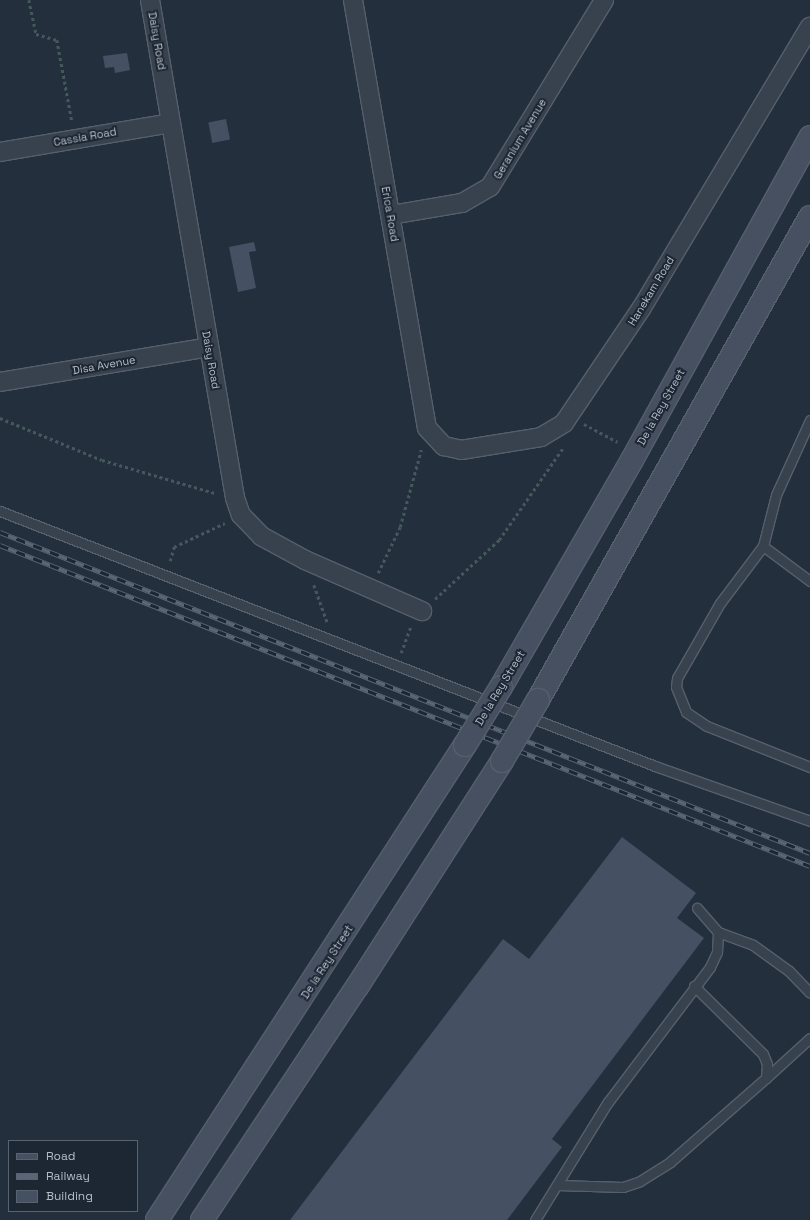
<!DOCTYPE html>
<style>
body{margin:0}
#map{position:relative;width:810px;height:1220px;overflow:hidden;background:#242f3e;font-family:"Space Grotesk",sans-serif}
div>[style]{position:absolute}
.building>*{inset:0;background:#455162;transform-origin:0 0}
.path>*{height:2.5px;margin-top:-1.25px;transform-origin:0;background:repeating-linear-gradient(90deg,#44595c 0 3px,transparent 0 6px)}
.roads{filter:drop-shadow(1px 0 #565f6c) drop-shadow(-1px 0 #565f6c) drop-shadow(0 1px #565f6c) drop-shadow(0 -1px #565f6c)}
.service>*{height:9px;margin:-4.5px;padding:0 4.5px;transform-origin:4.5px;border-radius:4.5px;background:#38414e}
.minor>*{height:18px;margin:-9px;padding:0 9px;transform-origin:9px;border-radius:9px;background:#38414e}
.secondary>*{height:22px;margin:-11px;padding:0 11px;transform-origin:11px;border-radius:11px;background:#465061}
.rail>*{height:4.5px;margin-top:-2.25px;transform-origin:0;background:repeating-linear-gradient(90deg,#1d2633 0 9px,#5a6575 0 18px);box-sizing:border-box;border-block:1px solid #5a6575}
.bridges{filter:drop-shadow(1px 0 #565f6c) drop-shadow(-1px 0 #565f6c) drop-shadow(0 1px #565f6c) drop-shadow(0 -1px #565f6c)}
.secondary-bridge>*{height:22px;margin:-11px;padding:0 11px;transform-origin:11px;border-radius:11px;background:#465061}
span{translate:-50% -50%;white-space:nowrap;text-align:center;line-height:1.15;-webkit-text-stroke:4px #1d2633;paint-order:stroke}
.street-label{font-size:11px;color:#b4bcc9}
.legend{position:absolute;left:8px;top:1140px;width:130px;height:72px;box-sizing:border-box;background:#1d2633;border:1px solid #59626f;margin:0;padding:5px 7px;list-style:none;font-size:12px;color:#b4bcc9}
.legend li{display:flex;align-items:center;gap:8px;height:20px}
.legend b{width:20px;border:1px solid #59626f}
</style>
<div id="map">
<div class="building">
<div style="clip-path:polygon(127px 53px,130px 70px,115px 73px,114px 67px,105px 68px,103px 56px)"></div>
<div style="left:226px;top:119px;width:21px;height:18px;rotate:79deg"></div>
<div style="clip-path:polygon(254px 242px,256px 251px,249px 252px,256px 288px,238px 292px,229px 247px)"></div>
<div style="clip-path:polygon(622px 837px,696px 893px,677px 918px,704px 938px,552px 1139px,562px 1147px,507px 1220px,290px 1220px,503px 939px,529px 959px)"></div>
</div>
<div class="path">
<div style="left:29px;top:0;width:35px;rotate:78deg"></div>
<div style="left:36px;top:34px;width:22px;rotate:16deg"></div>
<div style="left:57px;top:40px;width:82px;rotate:79.5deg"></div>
<div style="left:0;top:418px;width:110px;rotate:22.4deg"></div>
<div style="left:102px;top:460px;width:118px;rotate:16.3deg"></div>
<div style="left:584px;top:424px;width:38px;rotate:28deg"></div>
<div style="left:170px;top:561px;width:15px;rotate:-74deg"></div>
<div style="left:174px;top:547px;width:56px;rotate:-25.2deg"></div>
<div style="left:378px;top:573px;width:51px;rotate:-64.4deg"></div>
<div style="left:400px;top:527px;width:80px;rotate:-74.7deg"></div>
<div style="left:314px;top:585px;width:41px;rotate:70.3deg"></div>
<div style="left:435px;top:599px;width:87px;rotate:-42.7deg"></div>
<div style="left:499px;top:540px;width:112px;rotate:-55.2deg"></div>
<div style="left:401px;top:653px;width:29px;rotate:-70deg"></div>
</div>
<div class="roads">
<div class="service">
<div style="left:810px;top:420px;width:82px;rotate:114.4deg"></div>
<div style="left:776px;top:495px;width:53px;rotate:104.3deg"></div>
<div style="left:763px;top:546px;width:59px;rotate:36.7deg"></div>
<div style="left:0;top:511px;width:703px;rotate:21.27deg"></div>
<div style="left:655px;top:766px;width:164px;rotate:19.5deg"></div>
<div style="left:763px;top:546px;width:71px;rotate:127deg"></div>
<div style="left:720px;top:603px;width:86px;rotate:119.8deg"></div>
<div style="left:677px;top:678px;width:9px;rotate:96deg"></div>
<div style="left:676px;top:687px;width:27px;rotate:68deg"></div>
<div style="left:686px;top:712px;width:25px;rotate:34deg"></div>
<div style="left:707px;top:726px;width:111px;rotate:21.7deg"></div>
<div style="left:718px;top:932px;width:37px;rotate:20deg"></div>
<div style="left:753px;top:945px;width:44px;rotate:35.8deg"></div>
<div style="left:789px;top:971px;width:30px;rotate:46deg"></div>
<div style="left:766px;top:1078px;width:59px;rotate:-42.3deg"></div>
<div style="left:557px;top:1185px;width:66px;rotate:1.7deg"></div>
<div style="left:623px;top:1187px;width:18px;rotate:-19deg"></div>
<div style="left:640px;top:1181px;width:36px;rotate:-32deg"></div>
<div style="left:670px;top:1162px;width:128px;rotate:-41.2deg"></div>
<div style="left:766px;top:1078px;width:14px;rotate:-86deg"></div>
<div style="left:767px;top:1064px;width:11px;rotate:-112deg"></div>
<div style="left:763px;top:1054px;width:97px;rotate:-135.4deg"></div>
<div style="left:535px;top:1220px;width:139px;rotate:-58.3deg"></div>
<div style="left:608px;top:1102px;width:169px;rotate:-52.9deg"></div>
<div style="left:710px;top:967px;width:17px;rotate:-65deg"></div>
<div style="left:717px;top:952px;width:20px;rotate:-87deg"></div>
<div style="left:718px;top:932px;width:32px;rotate:-131deg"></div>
</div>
<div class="minor">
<div style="left:150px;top:0;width:505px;rotate:80.31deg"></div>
<div style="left:235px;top:498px;width:18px;rotate:71deg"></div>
<div style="left:241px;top:515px;width:29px;rotate:46deg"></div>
<div style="left:261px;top:536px;width:50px;rotate:28.6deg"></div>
<div style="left:305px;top:560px;width:128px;rotate:23.6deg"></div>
<div style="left:353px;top:0;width:434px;rotate:80.2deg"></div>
<div style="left:427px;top:428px;width:25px;rotate:47deg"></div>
<div style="left:444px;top:446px;width:17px;rotate:13deg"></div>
<div style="left:461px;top:450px;width:81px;rotate:-9.2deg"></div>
<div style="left:541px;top:437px;width:27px;rotate:-31deg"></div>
<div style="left:564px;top:423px;width:138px;rotate:-56deg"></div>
<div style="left:641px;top:309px;width:329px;rotate:-59.1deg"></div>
<div style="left:0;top:152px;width:173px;rotate:-9.6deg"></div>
<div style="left:391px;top:215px;width:72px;rotate:-9.6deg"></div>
<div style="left:462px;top:203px;width:32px;rotate:-30deg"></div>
<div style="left:490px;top:187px;width:219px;rotate:-58.6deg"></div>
<div style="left:0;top:382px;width:212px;rotate:-9.5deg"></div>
</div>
<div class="secondary">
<div style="left:501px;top:687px;width:262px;rotate:-60deg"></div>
<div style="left:632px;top:460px;width:369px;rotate:-61.1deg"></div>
<div style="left:538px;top:700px;width:554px;rotate:-60.61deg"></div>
<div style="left:157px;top:1220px;width:566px;rotate:-57.04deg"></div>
<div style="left:202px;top:1220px;width:280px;rotate:-56.4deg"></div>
<div style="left:357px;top:987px;width:269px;rotate:-57.3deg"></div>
</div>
</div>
<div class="rail">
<div style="left:0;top:532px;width:871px;rotate:21.62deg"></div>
<div style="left:0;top:545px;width:871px;rotate:21.62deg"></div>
</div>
<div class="bridges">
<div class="secondary-bridge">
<div style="left:465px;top:745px;width:68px;rotate:-58.2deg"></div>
<div style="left:502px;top:761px;width:71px;rotate:-59.5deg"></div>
</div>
</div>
<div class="street-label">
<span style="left:157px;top:41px;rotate:80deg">Daisy Road</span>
<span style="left:85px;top:137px;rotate:-10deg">Cassia Road</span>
<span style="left:520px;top:139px;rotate:-59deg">Geranium Avenue</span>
<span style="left:390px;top:214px;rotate:80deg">Erica Road</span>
<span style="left:651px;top:291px;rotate:-59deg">Hanekam Road</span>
<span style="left:211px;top:360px;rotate:80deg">Daisy Road</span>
<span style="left:104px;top:365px;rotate:-10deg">Disa Avenue</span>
<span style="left:661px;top:407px;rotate:-61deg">De la Rey Street</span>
<span style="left:500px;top:688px;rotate:-59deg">De la Rey Street</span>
<span style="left:327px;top:962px;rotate:-57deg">De la Rey Street</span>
</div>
<ul class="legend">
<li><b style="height:5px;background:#465061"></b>Road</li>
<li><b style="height:5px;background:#5a6575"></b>Railway</li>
<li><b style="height:11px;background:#455162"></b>Building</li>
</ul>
</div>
